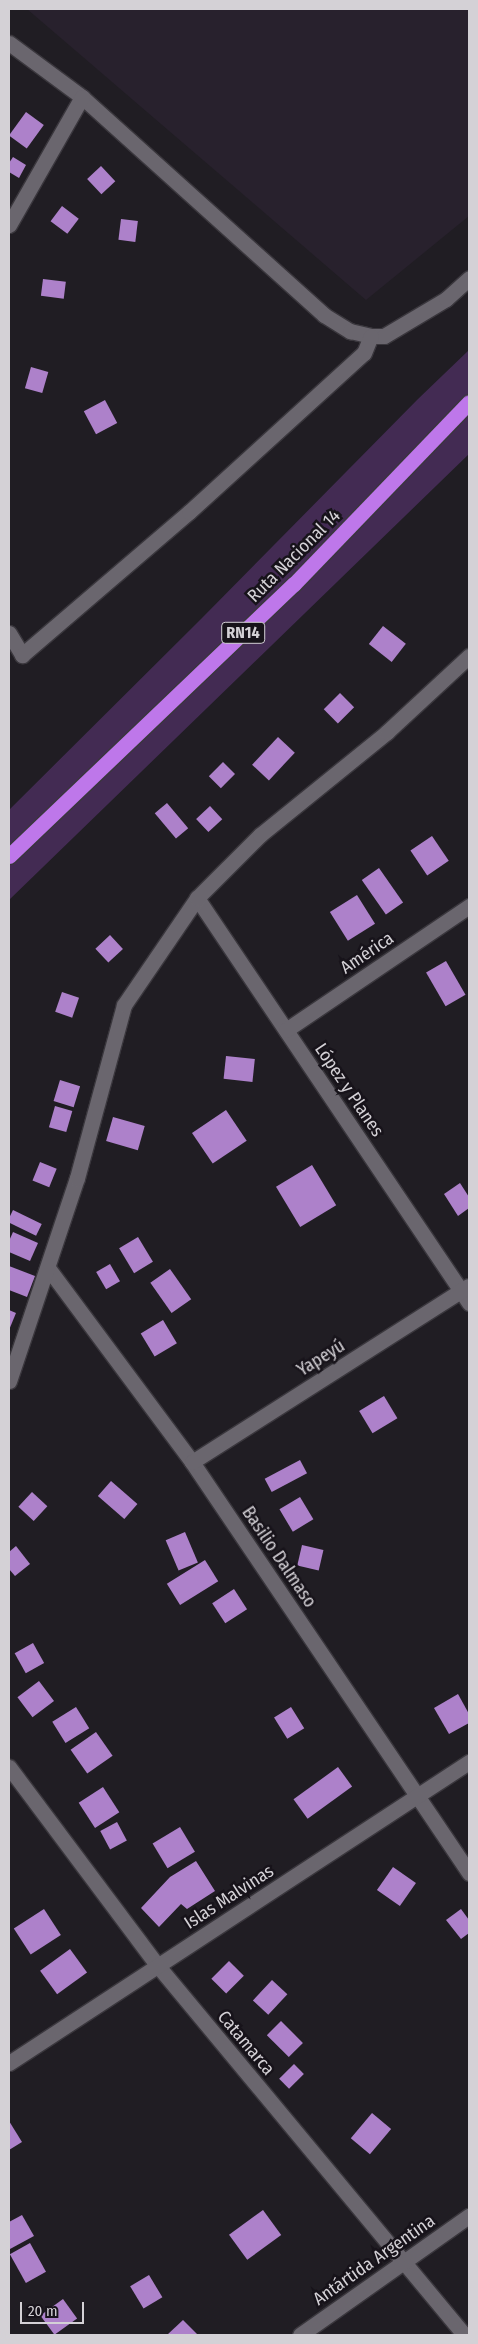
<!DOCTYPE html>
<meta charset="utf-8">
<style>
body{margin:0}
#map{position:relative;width:478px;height:2344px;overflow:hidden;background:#201d23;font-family:"Fira Sans Condensed",sans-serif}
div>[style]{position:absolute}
.built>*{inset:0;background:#28212d}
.green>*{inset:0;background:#432b53}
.building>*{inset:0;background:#ad81ca;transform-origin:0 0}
.roads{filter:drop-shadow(1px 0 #3a373d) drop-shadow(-1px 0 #3a373d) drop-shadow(0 1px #3a373d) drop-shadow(0 -1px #3a373d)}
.street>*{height:15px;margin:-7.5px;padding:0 7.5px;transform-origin:7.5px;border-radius:7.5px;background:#6a666e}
.highway>*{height:15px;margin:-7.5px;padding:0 7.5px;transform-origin:7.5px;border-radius:7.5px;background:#be77ea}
span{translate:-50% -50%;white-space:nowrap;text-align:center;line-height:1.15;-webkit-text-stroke:5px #17131a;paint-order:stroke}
.shield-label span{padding:1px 4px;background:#17131a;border:1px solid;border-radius:4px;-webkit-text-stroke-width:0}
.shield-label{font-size:16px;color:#d4d1d6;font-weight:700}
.street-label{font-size:18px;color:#d4d1d6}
.frame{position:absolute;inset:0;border:10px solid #d4d1d6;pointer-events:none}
.scale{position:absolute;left:20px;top:2302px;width:64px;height:22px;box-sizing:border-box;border:2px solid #d4d1d6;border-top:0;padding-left:6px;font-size:15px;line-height:18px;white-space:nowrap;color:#d4d1d6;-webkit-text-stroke:4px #17131a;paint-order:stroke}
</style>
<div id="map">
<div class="built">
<div style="clip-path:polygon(27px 9px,469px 9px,469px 216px,366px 300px)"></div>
</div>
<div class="green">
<div style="clip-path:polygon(469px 350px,469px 454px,9px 900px,9px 810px,201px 619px,418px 399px)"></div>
</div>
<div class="building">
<div style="left:26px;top:112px;width:22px;height:29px;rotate:36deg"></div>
<div style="clip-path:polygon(13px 157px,26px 165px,19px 178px,9px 172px,9px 163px)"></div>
<div style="left:101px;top:166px;width:21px;height:19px;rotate:47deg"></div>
<div style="left:62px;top:206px;width:21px;height:19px;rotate:37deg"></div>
<div style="left:121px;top:219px;width:17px;height:21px;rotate:7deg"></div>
<div style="left:43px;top:279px;width:23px;height:17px;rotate:7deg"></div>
<div style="left:31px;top:367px;width:18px;height:22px;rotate:16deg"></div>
<div style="left:105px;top:400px;width:26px;height:24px;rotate:62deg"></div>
<div style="left:383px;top:626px;width:29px;height:23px;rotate:38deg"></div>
<div style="left:340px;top:693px;width:20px;height:23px;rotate:45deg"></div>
<div style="left:278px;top:737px;width:23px;height:38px;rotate:43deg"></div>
<div style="left:223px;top:762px;width:17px;height:20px;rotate:45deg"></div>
<div style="left:167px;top:803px;width:33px;height:16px;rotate:50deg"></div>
<div style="left:210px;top:806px;width:18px;height:19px;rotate:47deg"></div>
<div style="left:432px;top:836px;width:30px;height:26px;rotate:56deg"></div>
<div style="left:379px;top:868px;width:42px;height:21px;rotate:55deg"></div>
<div style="left:357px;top:895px;width:34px;height:32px;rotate:58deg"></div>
<div style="left:110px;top:935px;width:19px;height:20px;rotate:47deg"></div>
<div style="left:446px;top:961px;width:39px;height:23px;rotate:60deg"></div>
<div style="left:62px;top:992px;width:18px;height:21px;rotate:19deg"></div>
<div style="left:226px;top:1056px;width:29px;height:23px;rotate:6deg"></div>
<div style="left:60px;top:1080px;width:21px;height:22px;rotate:17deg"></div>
<div style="left:55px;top:1106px;width:18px;height:22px;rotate:16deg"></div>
<div style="left:226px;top:1110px;width:37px;height:41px;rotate:56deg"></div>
<div style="left:113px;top:1117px;width:33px;height:25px;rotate:16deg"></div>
<div style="left:40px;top:1162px;width:18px;height:20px;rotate:22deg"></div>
<div style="left:312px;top:1165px;width:47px;height:42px;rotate:59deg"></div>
<div style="clip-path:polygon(460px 1183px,469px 1197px,469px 1208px,458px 1216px,444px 1194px)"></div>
<div style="left:13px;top:1210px;width:32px;height:13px;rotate:26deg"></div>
<div style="clip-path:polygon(13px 1232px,38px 1243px,30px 1261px,9px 1252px,9px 1241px)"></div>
<div style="left:138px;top:1237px;width:29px;height:22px;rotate:59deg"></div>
<div style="left:110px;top:1264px;width:20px;height:16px;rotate:60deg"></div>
<div style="clip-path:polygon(9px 1266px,35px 1276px,27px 1297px,9px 1290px)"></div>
<div style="left:170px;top:1269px;width:37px;height:24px;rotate:55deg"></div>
<div style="clip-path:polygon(9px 1310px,16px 1313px,9px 1330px)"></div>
<div style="left:163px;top:1320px;width:27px;height:26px;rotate:59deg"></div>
<div style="left:384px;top:1396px;width:26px;height:29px;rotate:59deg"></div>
<div style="left:300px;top:1460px;width:15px;height:40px;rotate:62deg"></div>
<div style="left:111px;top:1481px;width:35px;height:20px;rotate:41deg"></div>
<div style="left:32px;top:1492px;width:21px;height:20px;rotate:43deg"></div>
<div style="left:300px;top:1497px;width:26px;height:24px;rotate:59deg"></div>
<div style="left:185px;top:1532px;width:33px;height:21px;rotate:67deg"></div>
<div style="left:302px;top:1545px;width:22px;height:21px;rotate:13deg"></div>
<div style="clip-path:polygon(16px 1546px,30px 1564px,15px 1576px,9px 1569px,9px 1552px)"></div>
<div style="left:205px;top:1560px;width:25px;height:45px;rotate:58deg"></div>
<div style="left:234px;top:1589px;width:24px;height:26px;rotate:57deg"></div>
<div style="left:33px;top:1643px;width:23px;height:21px;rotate:61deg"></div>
<div style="left:39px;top:1681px;width:25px;height:27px;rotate:53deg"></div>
<div style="clip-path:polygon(458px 1694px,469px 1714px,469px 1723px,449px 1734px,434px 1708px)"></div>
<div style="left:76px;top:1707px;width:25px;height:28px;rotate:58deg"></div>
<div style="left:291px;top:1707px;width:25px;height:20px;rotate:58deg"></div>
<div style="left:96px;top:1732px;width:29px;height:31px;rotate:55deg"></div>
<div style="left:338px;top:1767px;width:24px;height:55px;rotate:54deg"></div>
<div style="left:103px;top:1787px;width:30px;height:29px;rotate:57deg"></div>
<div style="left:117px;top:1822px;width:21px;height:19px;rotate:62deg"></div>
<div style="left:180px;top:1827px;width:29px;height:32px;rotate:59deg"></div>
<div style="clip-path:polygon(196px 1861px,215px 1891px,187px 1909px,181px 1904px,159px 1927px,141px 1908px,170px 1877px)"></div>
<div style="left:393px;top:1867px;width:28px;height:28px;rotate:35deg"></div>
<div style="left:44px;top:1909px;width:31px;height:36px;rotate:57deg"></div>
<div style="clip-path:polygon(461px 1909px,469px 1920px,469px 1933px,461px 1939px,446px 1920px)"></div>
<div style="left:70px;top:1949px;width:29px;height:37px;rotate:54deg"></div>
<div style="left:229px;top:1961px;width:21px;height:25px;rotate:45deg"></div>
<div style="left:272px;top:1980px;width:21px;height:28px;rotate:43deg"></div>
<div style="left:281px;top:2021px;width:31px;height:20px;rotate:45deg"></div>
<div style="left:294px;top:2064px;width:14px;height:21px;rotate:45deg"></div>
<div style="left:372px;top:2113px;width:25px;height:33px;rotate:40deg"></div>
<div style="clip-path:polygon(9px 2121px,22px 2142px,9px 2150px)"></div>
<div style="left:263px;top:2210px;width:31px;height:42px;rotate:54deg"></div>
<div style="clip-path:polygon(22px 2215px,34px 2236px,10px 2249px,9px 2222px)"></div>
<div style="left:30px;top:2243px;width:33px;height:23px;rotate:61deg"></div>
<div style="left:149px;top:2275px;width:26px;height:22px;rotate:59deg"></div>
<div style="left:63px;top:2299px;width:24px;height:28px;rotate:54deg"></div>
<div style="clip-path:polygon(183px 2320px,198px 2335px,167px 2335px)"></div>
</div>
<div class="roads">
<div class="street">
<div style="left:9px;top:43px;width:91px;rotate:36.5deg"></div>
<div style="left:82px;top:97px;width:326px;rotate:42deg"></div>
<div style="left:324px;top:315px;width:31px;rotate:32deg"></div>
<div style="left:350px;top:331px;width:22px;rotate:13deg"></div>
<div style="left:371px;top:336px;width:13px"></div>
<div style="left:384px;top:336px;width:72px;rotate:-30.8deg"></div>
<div style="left:446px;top:299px;width:31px;rotate:-42deg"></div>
<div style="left:9px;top:225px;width:147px;rotate:-60.3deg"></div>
<div style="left:9px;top:633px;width:26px;rotate:59deg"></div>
<div style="left:22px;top:655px;width:220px;rotate:-40.6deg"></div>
<div style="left:189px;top:512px;width:236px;rotate:-42.3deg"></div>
<div style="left:364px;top:353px;width:18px;rotate:-68deg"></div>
<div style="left:197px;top:898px;width:488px;rotate:56.1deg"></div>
<div style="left:286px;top:1030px;width:221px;rotate:-34.1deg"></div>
<div style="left:48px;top:1268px;width:242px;rotate:53.4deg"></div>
<div style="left:192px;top:1462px;width:496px;rotate:56deg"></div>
<div style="left:9px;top:1381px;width:214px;rotate:-71.5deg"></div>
<div style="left:77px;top:1178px;width:179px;rotate:-74.8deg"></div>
<div style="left:124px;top:1005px;width:130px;rotate:-55.7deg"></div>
<div style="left:197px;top:898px;width:89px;rotate:-45deg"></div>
<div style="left:260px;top:835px;width:164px;rotate:-39deg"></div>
<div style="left:387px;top:732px;width:112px;rotate:-42.8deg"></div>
<div style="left:192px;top:1462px;width:327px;rotate:-32.5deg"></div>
<div style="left:9px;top:1767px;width:249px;rotate:53.2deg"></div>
<div style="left:158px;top:1966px;width:479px;rotate:50.3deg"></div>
<div style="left:9px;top:2063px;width:550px;rotate:-33.2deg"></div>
<div style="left:300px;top:2335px;width:207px;rotate:-35.2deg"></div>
</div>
<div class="highway">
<div style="left:9px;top:856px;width:394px;rotate:-43.7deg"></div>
<div style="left:294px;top:584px;width:252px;rotate:-46.1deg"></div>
</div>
</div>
<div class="shield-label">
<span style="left:243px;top:633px">RN14</span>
</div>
<div class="street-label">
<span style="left:294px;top:556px;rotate:-45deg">Ruta Nacional 14</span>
<span style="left:367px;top:953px;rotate:-34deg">América</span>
<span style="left:349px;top:1090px;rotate:56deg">López y Planes</span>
<span style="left:321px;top:1358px;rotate:-32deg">Yapeyú</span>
<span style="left:279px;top:1557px;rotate:56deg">Basilio Dalmaso</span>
<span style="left:229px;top:1897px;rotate:-33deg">Islas Malvinas</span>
<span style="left:246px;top:2043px;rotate:50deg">Catamarca</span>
<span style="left:374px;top:2260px;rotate:-35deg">Antártida Argentina</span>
</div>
<div class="frame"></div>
<div class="scale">20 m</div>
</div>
